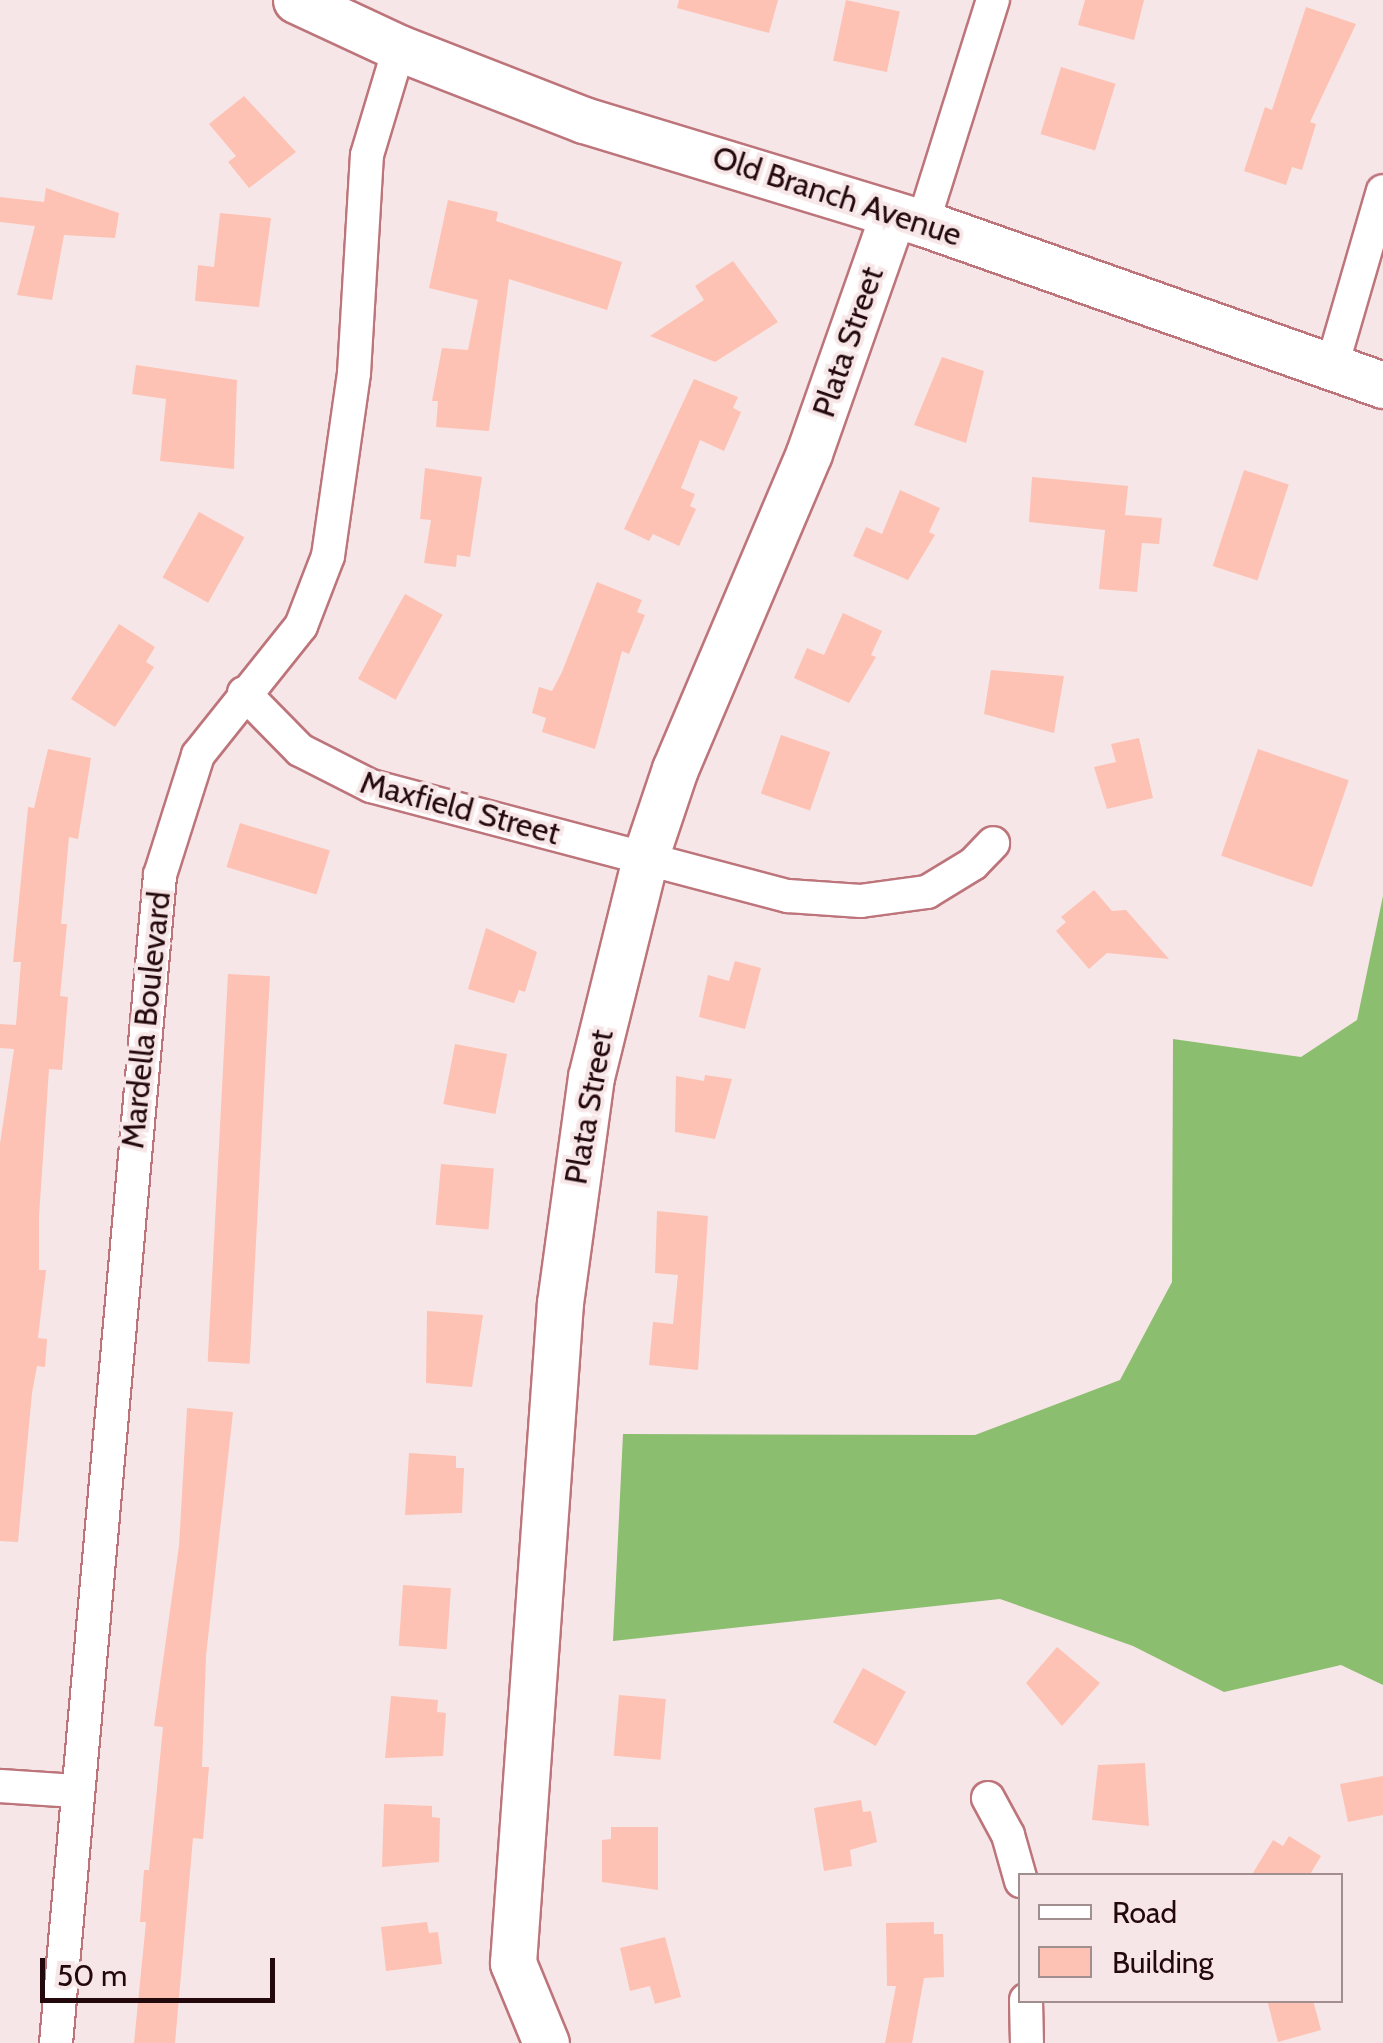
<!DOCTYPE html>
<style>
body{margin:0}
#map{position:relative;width:1383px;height:2043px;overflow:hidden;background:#f7e6e7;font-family:Cabin,sans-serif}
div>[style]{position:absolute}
.forest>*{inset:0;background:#8cbe70}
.building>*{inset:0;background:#fdc2b3;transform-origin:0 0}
.roads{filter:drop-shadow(2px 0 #bd757b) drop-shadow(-2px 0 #bd757b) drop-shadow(0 2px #bd757b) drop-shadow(0 -2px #bd757b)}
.street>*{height:32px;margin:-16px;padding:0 16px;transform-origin:16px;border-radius:16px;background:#fff}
.secondary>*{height:45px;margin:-22.5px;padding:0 22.5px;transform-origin:22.5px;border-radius:22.5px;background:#fff}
span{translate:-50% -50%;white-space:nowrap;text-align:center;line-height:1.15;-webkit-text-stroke:8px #f7e6e7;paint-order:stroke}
.street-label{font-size:32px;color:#24090c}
.legend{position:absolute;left:1018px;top:1873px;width:325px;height:130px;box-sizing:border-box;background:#f7e6e7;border:2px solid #a38e8f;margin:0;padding:12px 18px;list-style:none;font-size:30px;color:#24090c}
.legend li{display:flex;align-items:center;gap:20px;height:50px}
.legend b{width:50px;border:2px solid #a38e8f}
.scale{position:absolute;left:40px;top:1958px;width:235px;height:45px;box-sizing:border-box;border:5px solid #24090c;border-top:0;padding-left:12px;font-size:30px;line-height:35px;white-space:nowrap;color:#24090c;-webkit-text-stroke:8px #f7e6e7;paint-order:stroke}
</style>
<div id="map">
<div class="forest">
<div style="clip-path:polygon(1383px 896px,1383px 1685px,1341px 1665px,1224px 1692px,1133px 1646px,1000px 1599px,613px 1641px,623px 1434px,975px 1435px,1120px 1380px,1172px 1282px,1173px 1039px,1301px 1057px,1357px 1020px)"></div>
</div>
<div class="building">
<div style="clip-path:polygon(679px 0,778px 0,769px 33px,677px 8px)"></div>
<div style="left:846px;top:0;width:55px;height:62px;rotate:12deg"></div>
<div style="clip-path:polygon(1085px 0,1144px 0,1134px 40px,1078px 25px)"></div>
<div style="clip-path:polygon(1306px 7px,1356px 24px,1310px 122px,1316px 124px,1302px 170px,1292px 167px,1286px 185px,1244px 171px,1265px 107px,1272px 110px)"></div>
<div style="left:1061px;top:67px;width:57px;height:70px;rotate:17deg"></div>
<div style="clip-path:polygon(244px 96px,296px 152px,249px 188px,228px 162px,236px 156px,209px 124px)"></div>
<div style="clip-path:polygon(46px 188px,119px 213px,115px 238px,64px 235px,52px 300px,17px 295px,35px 226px,0 222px,0 197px,44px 202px)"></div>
<div style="clip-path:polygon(448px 200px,498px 212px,496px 221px,622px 262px,607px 310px,509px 279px,489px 431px,436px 427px,438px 401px,432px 401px,442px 348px,468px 350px,478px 300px,429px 288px)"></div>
<div style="clip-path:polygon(220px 213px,271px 218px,259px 307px,195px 301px,198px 265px,214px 267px)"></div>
<div style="clip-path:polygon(733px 261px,778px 322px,715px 362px,650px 336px,704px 300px,695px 286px)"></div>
<div style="clip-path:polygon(942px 357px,984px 371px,966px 443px,914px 425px)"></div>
<div style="clip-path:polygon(136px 365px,237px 380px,234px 469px,160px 461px,166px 399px,132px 394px)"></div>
<div style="clip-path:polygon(694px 379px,738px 397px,733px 408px,741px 412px,724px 451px,700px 440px,681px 488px,695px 494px,690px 506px,696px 509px,679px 546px,653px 534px,649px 541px,624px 529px)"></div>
<div style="clip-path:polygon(425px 468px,482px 477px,470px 557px,457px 555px,456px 567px,424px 563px,431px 520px,420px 519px)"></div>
<div style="left:1244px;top:470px;width:47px;height:101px;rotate:18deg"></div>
<div style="clip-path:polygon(1032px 477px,1128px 486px,1125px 515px,1162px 518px,1159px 544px,1142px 543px,1137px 592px,1099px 589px,1105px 530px,1029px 522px)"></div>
<div style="clip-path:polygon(900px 490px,940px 508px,929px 532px,935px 535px,908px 580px,853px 556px,866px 527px,882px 534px)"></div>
<div style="left:199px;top:512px;width:52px;height:75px;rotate:29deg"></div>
<div style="clip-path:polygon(597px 582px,642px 600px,637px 612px,645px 615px,629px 654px,622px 651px,595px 749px,542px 732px,546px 718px,532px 713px,539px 687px,552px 691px,562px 672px)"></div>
<div style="left:405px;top:594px;width:43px;height:97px;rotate:29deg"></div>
<div style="clip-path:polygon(843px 613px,882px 631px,871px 655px,876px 657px,849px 703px,794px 678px,807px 648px,824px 655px)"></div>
<div style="clip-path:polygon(119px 624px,155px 647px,146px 662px,154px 667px,115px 727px,71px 699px)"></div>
<div style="clip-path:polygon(991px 670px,1064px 676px,1054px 733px,984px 714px)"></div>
<div style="left:781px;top:735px;width:52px;height:62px;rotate:19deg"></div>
<div style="clip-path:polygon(1139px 738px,1153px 798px,1107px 809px,1094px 767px,1116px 762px,1111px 744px)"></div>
<div style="clip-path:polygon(48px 749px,91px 758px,78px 839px,69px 837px,61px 924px,67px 924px,60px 996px,68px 997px,62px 1070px,49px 1069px,39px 1216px,39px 1270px,46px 1270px,38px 1338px,47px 1339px,45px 1367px,37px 1366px,32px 1393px,18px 1542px,0 1541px,0 1144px,14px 1049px,0 1048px,0 1024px,16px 1025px,21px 962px,13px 962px,28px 807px,34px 808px)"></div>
<div style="left:1258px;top:749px;width:96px;height:113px;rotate:19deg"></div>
<div style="left:240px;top:823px;width:94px;height:46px;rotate:17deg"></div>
<div style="clip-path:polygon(1094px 890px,1112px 911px,1126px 910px,1169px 959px,1107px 953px,1089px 969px,1056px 931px,1066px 922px,1061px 917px)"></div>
<div style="clip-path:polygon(486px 928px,537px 952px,525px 992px,519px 990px,514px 1003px,468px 989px)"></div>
<div style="clip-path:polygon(735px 961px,761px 968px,745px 1029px,699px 1017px,708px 975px,729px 981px)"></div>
<div style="left:228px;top:974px;width:42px;height:388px;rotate:3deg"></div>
<div style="left:455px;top:1044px;width:53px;height:61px;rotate:11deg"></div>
<div style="clip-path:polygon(705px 1075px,732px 1079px,715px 1139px,675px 1132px,676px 1076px,704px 1081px)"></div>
<div style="left:441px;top:1164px;width:53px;height:61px;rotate:5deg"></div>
<div style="clip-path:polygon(657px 1211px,708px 1216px,698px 1370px,649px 1365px,653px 1322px,673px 1324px,678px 1275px,655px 1273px)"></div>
<div style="clip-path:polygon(427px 1311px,483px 1315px,472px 1387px,426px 1383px)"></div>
<div style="clip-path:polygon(187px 1408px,233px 1412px,206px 1656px,202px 1767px,209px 1767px,203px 1839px,193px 1838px,175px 2043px,134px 2043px,146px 1922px,140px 1922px,144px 1870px,149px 1870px,163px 1727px,154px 1726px,179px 1546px)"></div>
<div style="clip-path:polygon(409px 1453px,456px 1456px,456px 1468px,464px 1468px,462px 1513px,405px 1515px)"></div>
<div style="left:403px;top:1585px;width:48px;height:61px;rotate:4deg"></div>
<div style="clip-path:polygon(1057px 1647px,1100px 1683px,1062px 1726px,1026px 1683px)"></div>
<div style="left:863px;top:1668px;width:49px;height:62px;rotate:29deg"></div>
<div style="left:619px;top:1695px;width:47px;height:61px;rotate:5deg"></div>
<div style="clip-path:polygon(391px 1696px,438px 1700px,437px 1712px,446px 1713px,443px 1756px,385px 1758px)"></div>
<div style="clip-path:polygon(1145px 1763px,1149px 1826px,1092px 1820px,1098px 1765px)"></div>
<div style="clip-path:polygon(1383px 1776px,1383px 1815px,1348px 1822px,1340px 1784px)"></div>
<div style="clip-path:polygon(861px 1800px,863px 1812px,871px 1811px,877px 1842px,850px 1850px,852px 1866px,824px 1871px,814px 1808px)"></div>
<div style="clip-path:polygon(384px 1804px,432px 1806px,432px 1817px,440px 1818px,439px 1862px,382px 1867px)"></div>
<div style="clip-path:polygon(611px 1827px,658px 1827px,658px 1890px,602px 1882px,602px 1840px,611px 1839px)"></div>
<div style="clip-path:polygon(1289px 1836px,1321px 1856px,1309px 1876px,1251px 1876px,1273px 1840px,1283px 1846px)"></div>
<div style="clip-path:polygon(427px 1922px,429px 1933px,438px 1932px,442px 1964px,386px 1971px,381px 1927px)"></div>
<div style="clip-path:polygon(934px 1922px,934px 1934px,943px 1934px,944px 1977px,924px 1978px,912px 2043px,885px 2043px,896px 1986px,887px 1986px,886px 1923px)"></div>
<div style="clip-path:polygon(665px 1937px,681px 1997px,655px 2004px,650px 1986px,630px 1991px,620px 1948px)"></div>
<div style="clip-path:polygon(1267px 2000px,1313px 2000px,1321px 2030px,1278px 2042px)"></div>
</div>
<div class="roads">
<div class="street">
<div style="left:923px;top:223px;width:234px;rotate:-72.6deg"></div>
<div style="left:1332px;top:366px;width:182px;rotate:-73.8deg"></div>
<div style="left:244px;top:693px;width:80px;rotate:45.5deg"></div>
<div style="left:300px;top:750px;width:80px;rotate:26.9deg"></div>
<div style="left:371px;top:786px;width:431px;rotate:14.8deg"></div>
<div style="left:788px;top:896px;width:73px;rotate:3.9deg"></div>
<div style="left:861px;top:901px;width:67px;rotate:-7.8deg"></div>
<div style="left:927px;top:892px;width:54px;rotate:-31.3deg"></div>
<div style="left:973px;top:864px;width:29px;rotate:-46deg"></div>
<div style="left:0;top:1786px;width:75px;rotate:3.8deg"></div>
<div style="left:988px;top:1798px;width:42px;rotate:61.6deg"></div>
<div style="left:1008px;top:1835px;width:48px;rotate:74.2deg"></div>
<div style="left:1026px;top:2000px;width:43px;rotate:88.7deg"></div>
<div style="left:56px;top:2043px;width:1173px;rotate:-84.91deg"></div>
<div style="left:160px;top:875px;width:126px;rotate:-72.4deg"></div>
<div style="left:198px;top:755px;width:165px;rotate:-51.4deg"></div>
<div style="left:301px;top:626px;width:75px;rotate:-68.9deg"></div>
<div style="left:328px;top:556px;width:185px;rotate:-81.9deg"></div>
<div style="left:354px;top:373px;width:218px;rotate:-86.6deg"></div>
<div style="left:367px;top:155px;width:112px;rotate:-73.3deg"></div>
</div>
<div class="secondary">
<div style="left:296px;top:0;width:114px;rotate:25deg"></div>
<div style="left:399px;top:48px;width:199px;rotate:21.3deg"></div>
<div style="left:584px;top:120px;width:354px;rotate:16.9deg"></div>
<div style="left:923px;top:223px;width:488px;rotate:19.4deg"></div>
<div style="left:546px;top:2043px;width:87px;rotate:-112.4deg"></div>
<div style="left:513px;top:1963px;width:662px;rotate:-85.93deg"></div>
<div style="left:560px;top:1303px;width:228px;rotate:-82.2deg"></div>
<div style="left:591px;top:1077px;width:226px;rotate:-76.1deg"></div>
<div style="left:645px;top:858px;width:94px;rotate:-71.4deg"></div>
<div style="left:675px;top:769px;width:343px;rotate:-67deg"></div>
<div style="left:809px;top:453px;width:253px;rotate:-70.6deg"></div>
</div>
</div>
<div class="street-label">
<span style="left:837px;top:196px;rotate:18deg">Old Branch Avenue</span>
<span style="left:848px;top:342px;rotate:-71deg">Plata Street</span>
<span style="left:460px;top:808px;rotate:15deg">Maxfield Street</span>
<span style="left:146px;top:1020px;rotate:-84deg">Mardella Boulevard</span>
<span style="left:589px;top:1107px;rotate:-80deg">Plata Street</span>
</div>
<ul class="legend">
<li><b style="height:12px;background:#fff"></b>Road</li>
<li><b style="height:28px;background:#fdc2b3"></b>Building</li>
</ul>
<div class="scale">50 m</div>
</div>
